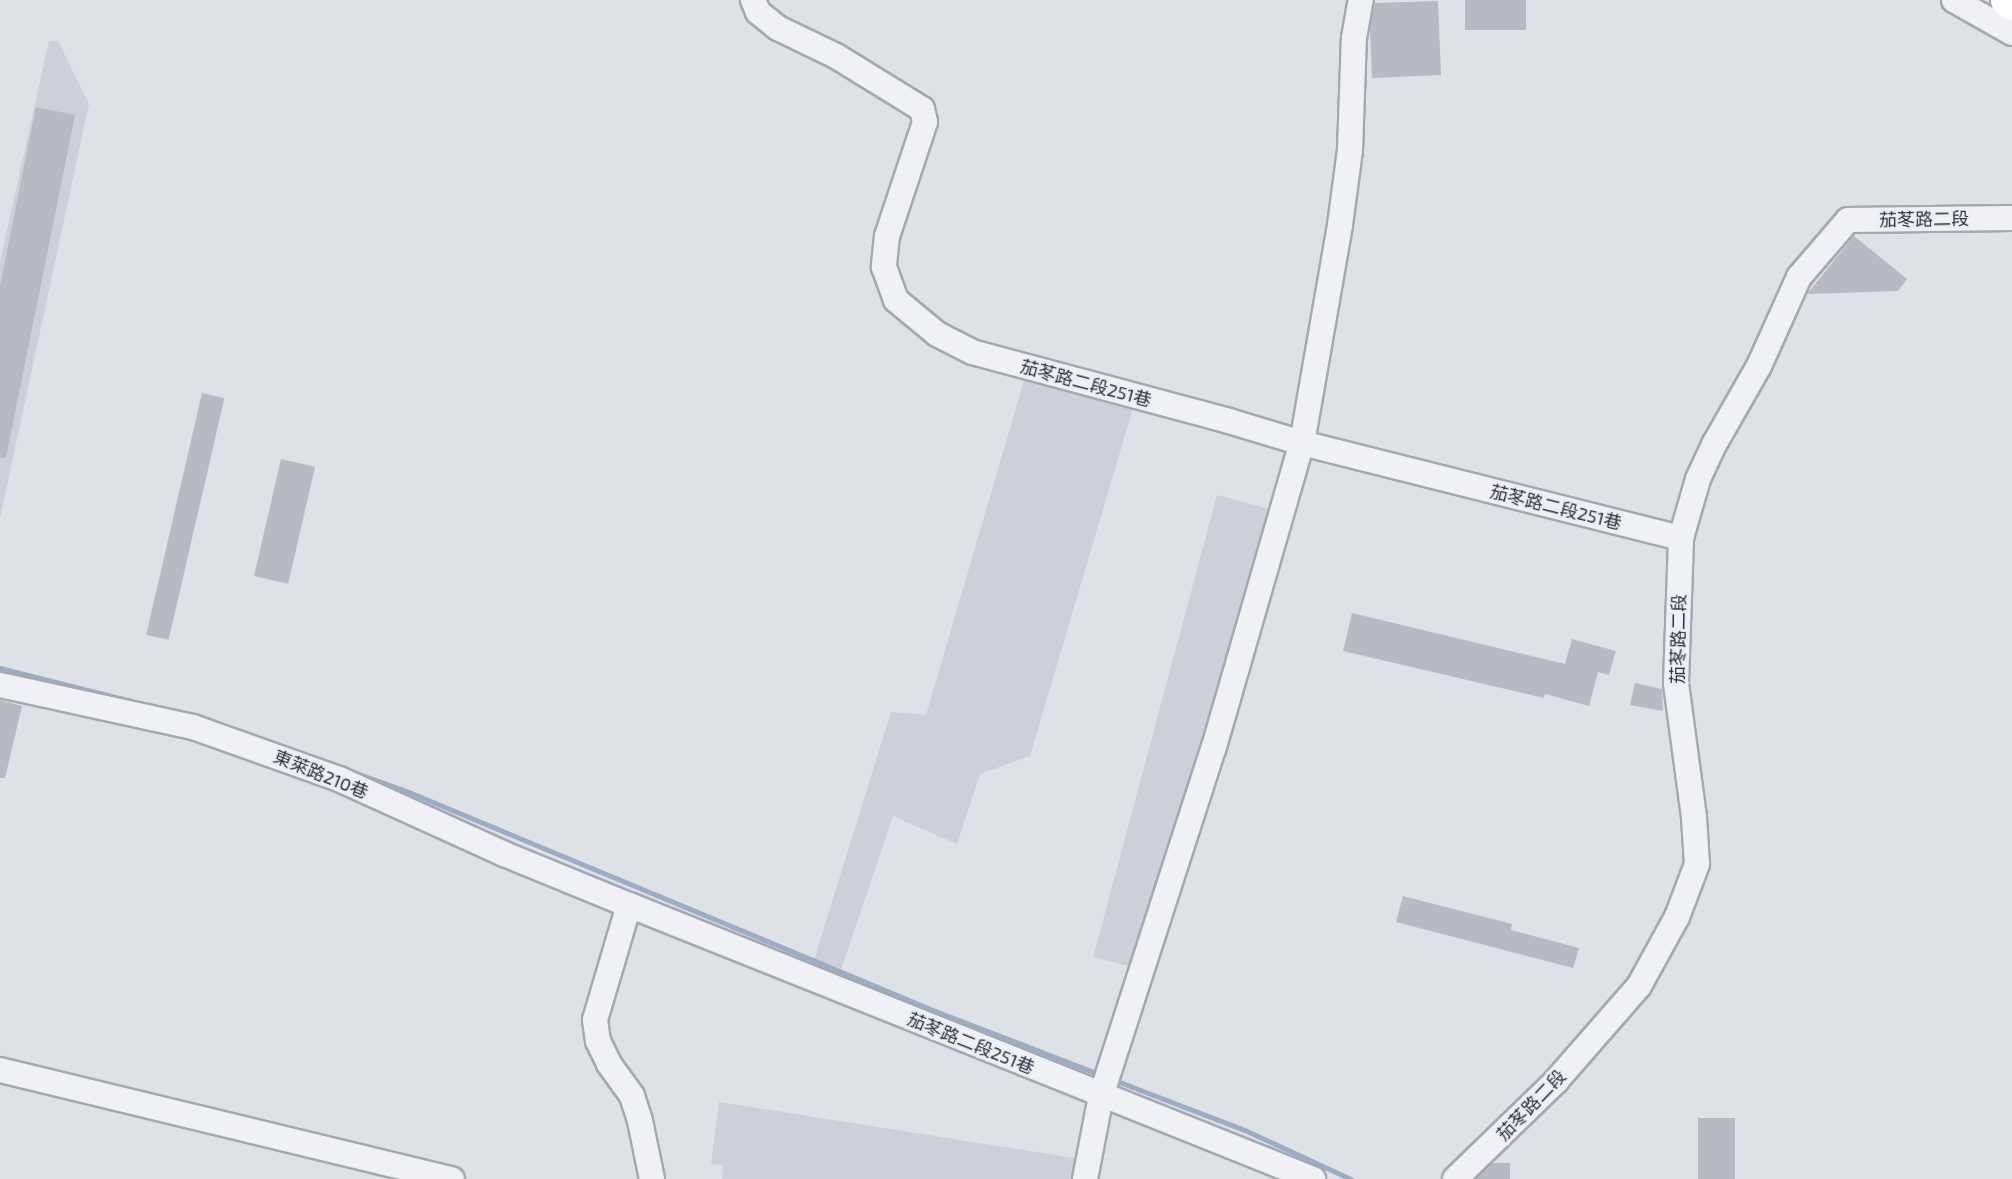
<!DOCTYPE html>
<meta charset="utf-8">
<style>
body{margin:0}
#map{position:relative;width:2012px;height:1179px;overflow:hidden;background:#dee1e6;font-family:"Exo 2","Noto Sans TC",sans-serif}
div>[style]{position:absolute}
.built>*{inset:0;background:#ccd0d8;transform-origin:0 0}
.stream>*{height:4.5px;margin:-2.25px;padding:0 2.25px;transform-origin:2.25px;border-radius:2.25px;background:#9aadc4}
.building>*{inset:0;background:#b5bac3;transform-origin:0 0}
.roads{filter:drop-shadow(2px 0 #a4a8b0) drop-shadow(-2px 0 #a4a8b0) drop-shadow(0 2px #a4a8b0) drop-shadow(0 -2px #a4a8b0)}
.minor>*{height:24px;margin:-12px;padding:0 12px;transform-origin:12px;border-radius:12px;background:#f0f1f5}
.highway>*{height:33px;margin:-16.5px;padding:0 16.5px;transform-origin:16.5px;border-radius:16.5px;background:#fff}
span{translate:-50% -50%;white-space:nowrap;text-align:center;line-height:1.15;-webkit-text-stroke:6px #edeff4;paint-order:stroke}
.street-label{font-size:18px;color:#282e3c}
</style>
<div id="map">
<div class="built">
<div style="clip-path:polygon(49px 41px,58px 41px,89px 104px,0 518px,0 262px)"></div>
<div style="clip-path:polygon(1026px 374px,1136px 398px,1030px 756px,980px 774px,957px 844px,893px 816px,840px 973px,814px 960px,891px 712px,926px 715px)"></div>
<div style="left:1217px;top:495px;width:58px;height:478px;rotate:15deg"></div>
<div style="clip-path:polygon(719px 1102px,1087px 1160px,1085px 1179px,722px 1179px,723px 1165px,711px 1164px)"></div>
</div>
<div class="stream">
<div style="left:0;top:668px;width:135px;rotate:14.1deg"></div>
<div style="left:345px;top:769px;width:68px;rotate:19.8deg"></div>
<div style="left:409px;top:792px;width:573px;rotate:22.58deg"></div>
<div style="left:938px;top:1012px;width:173px;rotate:21.1deg"></div>
<div style="left:1112px;top:1079px;width:142px;rotate:21deg"></div>
<div style="left:1245px;top:1130px;width:117px;rotate:24.8deg"></div>
</div>
<div class="building">
<div style="left:1465px;top:0;width:61px;height:30px"></div>
<div style="clip-path:polygon(1438px 1px,1441px 75px,1372px 78px,1370px 29px,1375px 3px)"></div>
<div style="clip-path:polygon(36px 107px,75px 115px,6px 458px,0 458px,0 286px)"></div>
<div style="clip-path:polygon(1854px 236px,1907px 279px,1898px 291px,1807px 294px)"></div>
<div style="left:202px;top:393px;width:23px;height:248px;rotate:13deg"></div>
<div style="left:281px;top:459px;width:35px;height:120px;rotate:13deg"></div>
<div style="clip-path:polygon(1352px 613px,1565px 664px,1572px 639px,1616px 651px,1609px 675px,1598px 672px,1589px 706px,1545px 694px,1544px 698px,1343px 651px)"></div>
<div style="clip-path:polygon(1635px 683px,1662px 689px,1663px 711px,1630px 705px)"></div>
<div style="clip-path:polygon(0 700px,22px 706px,5px 778px,0 778px)"></div>
<div style="clip-path:polygon(1403px 896px,1512px 924px,1511px 930px,1579px 948px,1573px 968px,1396px 922px)"></div>
<div style="left:1698px;top:1118px;width:37px;height:61px"></div>
<div style="clip-path:polygon(1492px 1163px,1510px 1163px,1510px 1179px,1475px 1179px)"></div>
</div>
<div class="roads">
<div class="minor">
<div style="left:753px;top:0;width:13px;rotate:67deg"></div>
<div style="left:758px;top:12px;width:26px;rotate:39deg"></div>
<div style="left:778px;top:28px;width:64px;rotate:25.8deg"></div>
<div style="left:836px;top:56px;width:101px;rotate:31.6deg"></div>
<div style="left:922px;top:109px;width:13px;rotate:77deg"></div>
<div style="left:925px;top:122px;width:120px;rotate:108.4deg"></div>
<div style="left:887px;top:236px;width:31px;rotate:96deg"></div>
<div style="left:884px;top:267px;width:35px;rotate:70deg"></div>
<div style="left:896px;top:300px;width:53px;rotate:39.7deg"></div>
<div style="left:937px;top:334px;width:39px;rotate:27deg"></div>
<div style="left:972px;top:352px;width:266px;rotate:15deg"></div>
<div style="left:1229px;top:421px;width:76px;rotate:16.8deg"></div>
<div style="left:1302px;top:443px;width:391px;rotate:14.1deg"></div>
<div style="left:1954px;top:0;width:67px;rotate:29.6deg"></div>
<div style="left:0;top:685px;width:198px;rotate:12.3deg"></div>
<div style="left:193px;top:727px;width:155px;rotate:19.6deg"></div>
<div style="left:339px;top:779px;width:181px;rotate:24.4deg"></div>
<div style="left:504px;top:854px;width:135px;rotate:22.2deg"></div>
<div style="left:629px;top:905px;width:737px;rotate:21.83deg"></div>
<div style="left:629px;top:905px;width:120px;rotate:106.5deg"></div>
<div style="left:595px;top:1020px;width:21px;rotate:82deg"></div>
<div style="left:598px;top:1041px;width:25px;rotate:64deg"></div>
<div style="left:609px;top:1064px;width:39px;rotate:54deg"></div>
<div style="left:632px;top:1096px;width:26px;rotate:72deg"></div>
<div style="left:640px;top:1121px;width:59px;rotate:78.3deg"></div>
<div style="left:0;top:1070px;width:465px;rotate:13.6deg"></div>
<div style="left:1085px;top:1179px;width:85px;rotate:-79.1deg"></div>
<div style="left:1101px;top:1096px;width:367px;rotate:-72.1deg"></div>
<div style="left:1214px;top:747px;width:316px;rotate:-73.9deg"></div>
<div style="left:1302px;top:443px;width:221px;rotate:-80.1deg"></div>
<div style="left:1340px;top:225px;width:76px;rotate:-82.4deg"></div>
<div style="left:1350px;top:150px;width:112px;rotate:-88deg"></div>
<div style="left:1354px;top:38px;width:39px;rotate:-80deg"></div>
<div style="left:1455px;top:1179px;width:141px;rotate:-44.1deg"></div>
<div style="left:1556px;top:1081px;width:126px;rotate:-48.9deg"></div>
<div style="left:1639px;top:986px;width:79px;rotate:-61.2deg"></div>
<div style="left:1677px;top:917px;width:57px;rotate:-69.3deg"></div>
<div style="left:1697px;top:864px;width:47px;rotate:-93.7deg"></div>
<div style="left:1694px;top:817px;width:135px;rotate:-97.7deg"></div>
<div style="left:1676px;top:683px;width:145px;rotate:-88deg"></div>
<div style="left:1681px;top:538px;width:61px;rotate:-73.9deg"></div>
<div style="left:1698px;top:479px;width:40px;rotate:-65deg"></div>
<div style="left:1715px;top:443px;width:89px;rotate:-60.3deg"></div>
<div style="left:1759px;top:366px;width:98px;rotate:-65.8deg"></div>
<div style="left:1799px;top:277px;width:75px;rotate:-49.3deg"></div>
<div style="left:1848px;top:220px;width:164px;rotate:-0.7deg"></div>
</div>
<div class="highway">
<div style="left:2007px;top:0;width:6px;rotate:31deg"></div>
</div>
</div>
<div class="street-label">
<span style="left:1924px;top:219px;rotate:-1deg">茄苳路二段</span>
<span style="left:1086px;top:383px;rotate:15deg">茄苳路二段251巷</span>
<span style="left:1556px;top:507px;rotate:14deg">茄苳路二段251巷</span>
<span style="left:1678px;top:639px;rotate:-89deg">茄苳路二段</span>
<span style="left:321px;top:774px;rotate:22deg">東萊路210巷</span>
<span style="left:971px;top:1043px;rotate:22deg">茄苳路二段251巷</span>
<span style="left:1531px;top:1105px;rotate:-46deg">茄苳路二段</span>
</div>
</div>
